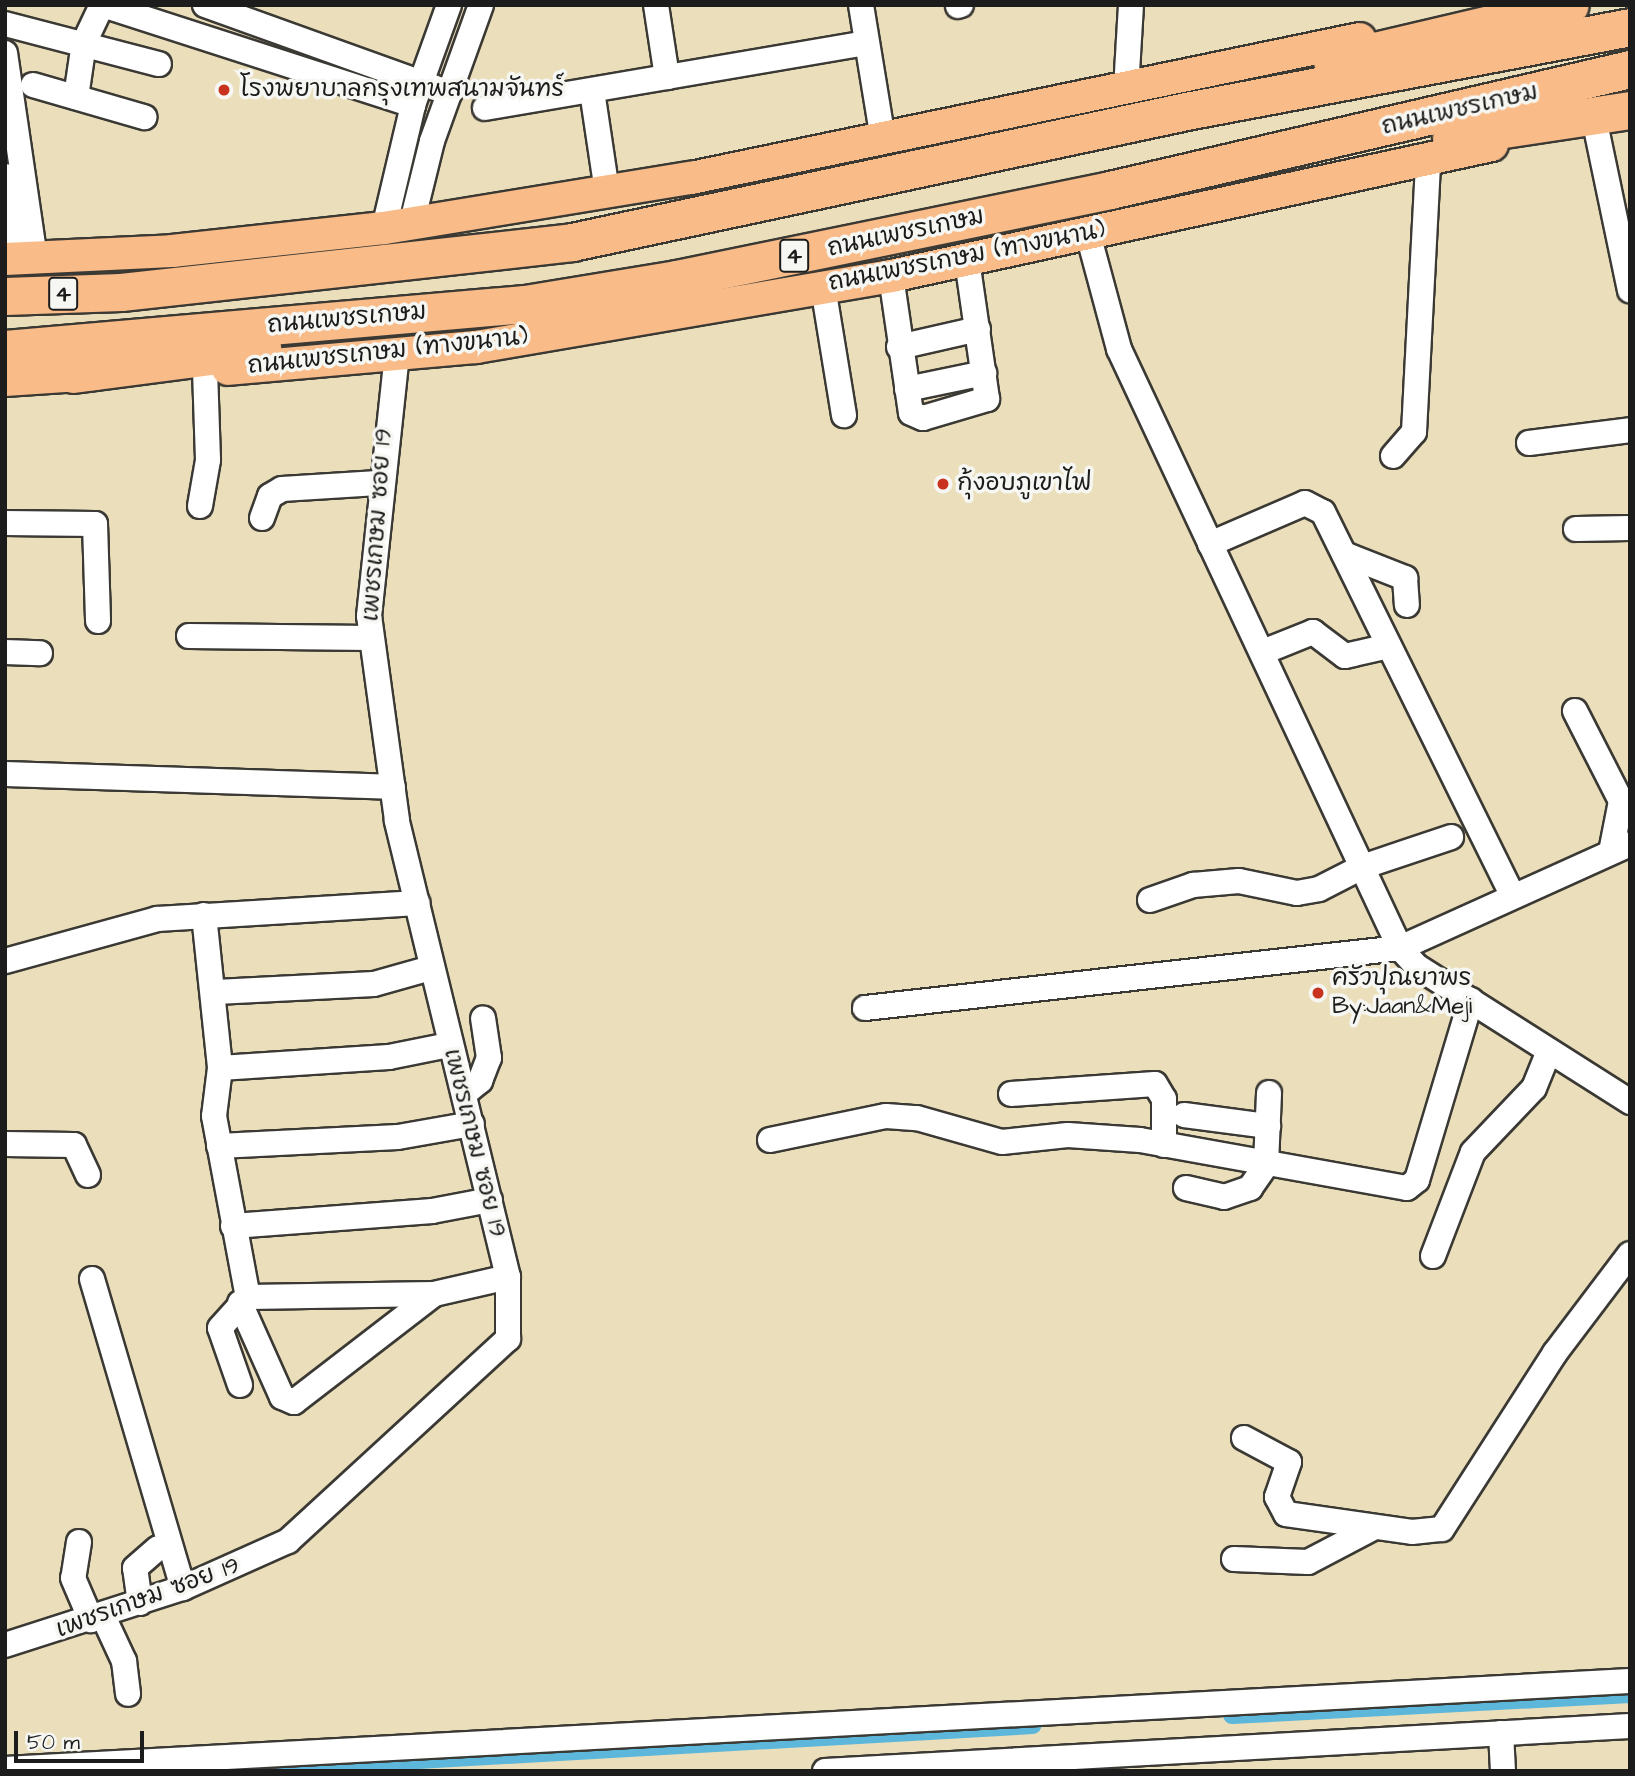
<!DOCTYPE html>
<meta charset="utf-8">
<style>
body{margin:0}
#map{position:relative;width:1635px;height:1776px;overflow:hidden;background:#ebdebb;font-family:"Architects Daughter","Playpen Sans Thai",sans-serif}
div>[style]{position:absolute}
.canal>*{height:18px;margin:-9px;padding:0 9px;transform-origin:9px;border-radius:9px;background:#5cb7da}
.roads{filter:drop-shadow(2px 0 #3b3934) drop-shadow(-2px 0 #3b3934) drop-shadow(0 2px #3b3934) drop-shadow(0 -2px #3b3934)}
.minor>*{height:24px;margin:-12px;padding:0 12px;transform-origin:12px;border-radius:12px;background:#fff}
.major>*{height:32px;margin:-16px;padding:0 16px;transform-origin:16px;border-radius:16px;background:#f9bc89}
.highway>*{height:37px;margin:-18.5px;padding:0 18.5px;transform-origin:18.5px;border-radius:18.5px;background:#f9bc89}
.dots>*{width:19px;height:19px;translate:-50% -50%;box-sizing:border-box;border:4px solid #f6f6f2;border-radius:50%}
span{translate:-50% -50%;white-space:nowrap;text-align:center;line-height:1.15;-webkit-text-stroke:7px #f6f6f2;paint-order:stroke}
.shield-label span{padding:2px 5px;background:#f6f6f2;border:2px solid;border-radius:5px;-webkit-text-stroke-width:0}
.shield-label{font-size:23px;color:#1c1c1c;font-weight:700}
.poi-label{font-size:24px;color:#1c1c1c}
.left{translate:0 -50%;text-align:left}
.street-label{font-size:24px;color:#1c1c1c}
.frame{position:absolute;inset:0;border:7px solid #1c1c1c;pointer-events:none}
.scale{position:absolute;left:14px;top:1731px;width:130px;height:32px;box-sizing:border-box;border:4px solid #1c1c1c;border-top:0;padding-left:9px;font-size:21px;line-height:24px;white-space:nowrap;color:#1c1c1c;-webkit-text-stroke:5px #f6f6f2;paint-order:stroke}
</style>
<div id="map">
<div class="canal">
<div style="left:1232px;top:1715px;width:399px;rotate:-3deg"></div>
<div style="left:226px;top:1771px;width:808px;rotate:-3.26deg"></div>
</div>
<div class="roads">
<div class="minor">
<div style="left:103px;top:5px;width:326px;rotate:17.9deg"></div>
<div style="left:205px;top:5px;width:260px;rotate:19.8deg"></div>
<div style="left:656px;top:5px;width:73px;rotate:81.3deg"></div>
<div style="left:667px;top:77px;width:202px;rotate:-9.7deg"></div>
<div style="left:861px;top:5px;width:137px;rotate:80.7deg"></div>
<div style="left:958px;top:6px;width:3px;rotate:-18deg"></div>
<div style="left:5px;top:24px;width:159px;rotate:14.6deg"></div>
<div style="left:5px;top:53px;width:207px;rotate:81.7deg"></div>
<div style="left:33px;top:85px;width:116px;rotate:16.1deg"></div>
<div style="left:1126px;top:89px;width:84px;rotate:-86.6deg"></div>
<div style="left:592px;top:91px;width:101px;rotate:81.5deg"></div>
<div style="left:76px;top:97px;width:55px;rotate:-81.6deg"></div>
<div style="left:84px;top:43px;width:42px;rotate:-64.7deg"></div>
<div style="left:485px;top:108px;width:185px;rotate:-9.7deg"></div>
<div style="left:1595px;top:123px;width:171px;rotate:78.2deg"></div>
<div style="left:5px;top:176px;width:83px;rotate:81.7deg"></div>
<div style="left:412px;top:222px;width:83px;rotate:-76.1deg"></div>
<div style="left:432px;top:141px;width:145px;rotate:-70.2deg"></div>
<div style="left:384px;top:228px;width:126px;rotate:-76.7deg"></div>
<div style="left:413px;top:105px;width:106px;rotate:-70.2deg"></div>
<div style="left:1088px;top:234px;width:119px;rotate:74.9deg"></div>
<div style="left:1119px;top:349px;width:662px;rotate:64.87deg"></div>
<div style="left:1400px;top:948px;width:24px;rotate:48deg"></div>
<div style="left:1416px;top:966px;width:254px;rotate:32.4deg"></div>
<div style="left:891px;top:276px;width:138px;rotate:81.7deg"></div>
<div style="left:911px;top:413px;width:13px;rotate:23deg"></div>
<div style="left:923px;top:418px;width:67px;rotate:-16.5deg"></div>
<div style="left:987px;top:399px;width:140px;rotate:-98.2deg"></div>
<div style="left:823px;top:287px;width:130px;rotate:80.7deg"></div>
<div style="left:899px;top:347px;width:81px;rotate:-12.8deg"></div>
<div style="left:907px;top:389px;width:79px;rotate:-11.7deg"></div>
<div style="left:1529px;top:443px;width:102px;rotate:-7.3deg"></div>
<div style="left:1393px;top:456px;width:32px;rotate:-49deg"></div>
<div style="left:1414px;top:432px;width:270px;rotate:-87deg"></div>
<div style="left:200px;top:506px;width:47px;rotate:-80.1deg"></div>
<div style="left:208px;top:460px;width:90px;rotate:-91.9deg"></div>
<div style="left:262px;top:518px;width:23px;rotate:-70deg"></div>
<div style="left:270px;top:496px;width:14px;rotate:-30deg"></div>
<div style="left:282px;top:489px;width:96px;rotate:-3.6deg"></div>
<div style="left:5px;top:523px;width:90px;rotate:0.6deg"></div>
<div style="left:95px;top:524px;width:97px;rotate:88.2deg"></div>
<div style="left:1576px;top:529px;width:54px;rotate:-1.1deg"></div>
<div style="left:1210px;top:544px;width:103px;rotate:-23.3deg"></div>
<div style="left:1305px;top:503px;width:20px;rotate:27deg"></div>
<div style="left:1323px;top:512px;width:428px;rotate:63.7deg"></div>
<div style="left:1344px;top:554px;width:66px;rotate:21.5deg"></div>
<div style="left:1405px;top:578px;width:27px;rotate:86deg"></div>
<div style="left:189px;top:636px;width:182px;rotate:0.6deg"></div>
<div style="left:5px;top:652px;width:35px;rotate:2deg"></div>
<div style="left:1263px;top:652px;width:54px;rotate:-21.8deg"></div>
<div style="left:1313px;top:632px;width:40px;rotate:37deg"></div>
<div style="left:1345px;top:656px;width:45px;rotate:-12.8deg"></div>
<div style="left:1575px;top:711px;width:101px;rotate:62.9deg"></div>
<div style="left:1621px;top:801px;width:52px;rotate:101.1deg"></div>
<div style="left:5px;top:774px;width:388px;rotate:1.9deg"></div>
<div style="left:1150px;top:900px;width:46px;rotate:-19.2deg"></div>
<div style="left:1193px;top:885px;width:46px;rotate:-5deg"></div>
<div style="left:1239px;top:881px;width:59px;rotate:11.7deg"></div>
<div style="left:1297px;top:893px;width:22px;rotate:-10deg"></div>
<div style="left:1319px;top:889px;width:48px;rotate:-27.1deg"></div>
<div style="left:1362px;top:867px;width:94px;rotate:-18.6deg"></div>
<div style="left:204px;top:915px;width:154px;rotate:84deg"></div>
<div style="left:220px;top:1068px;width:48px;rotate:97.1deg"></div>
<div style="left:214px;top:1116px;width:184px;rotate:79.4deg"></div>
<div style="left:248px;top:1297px;width:186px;rotate:-0.9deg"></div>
<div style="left:434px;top:1294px;width:76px;rotate:-12.9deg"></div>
<div style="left:5px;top:961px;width:158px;rotate:-15.4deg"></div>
<div style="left:157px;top:919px;width:261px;rotate:-3.5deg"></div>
<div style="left:216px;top:992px;width:158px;rotate:-2.9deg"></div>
<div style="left:374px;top:984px;width:59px;rotate:-15.7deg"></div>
<div style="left:865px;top:1008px;width:538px;rotate:-6.4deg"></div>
<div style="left:1400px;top:948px;width:252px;rotate:-24.3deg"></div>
<div style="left:220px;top:1068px;width:169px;rotate:-3.7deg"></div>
<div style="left:389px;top:1057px;width:61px;rotate:-11.3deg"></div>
<div style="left:464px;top:1094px;width:21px;rotate:-39deg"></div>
<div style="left:480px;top:1081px;width:25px;rotate:-69deg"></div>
<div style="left:489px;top:1058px;width:40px;rotate:-98.5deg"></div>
<div style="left:1011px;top:1094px;width:144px;rotate:-4deg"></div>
<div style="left:1155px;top:1084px;width:17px;rotate:59deg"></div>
<div style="left:1164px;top:1099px;width:46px;rotate:90deg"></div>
<div style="left:1184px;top:1115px;width:85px;rotate:7.5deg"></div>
<div style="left:770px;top:1140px;width:118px;rotate:-11.7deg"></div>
<div style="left:886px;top:1116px;width:31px;rotate:4deg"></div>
<div style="left:917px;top:1118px;width:88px;rotate:15.8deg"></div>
<div style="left:1002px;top:1142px;width:66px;rotate:-6.1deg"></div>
<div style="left:1068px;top:1135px;width:72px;rotate:4deg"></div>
<div style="left:1140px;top:1140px;width:271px;rotate:10.2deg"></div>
<div style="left:1407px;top:1188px;width:13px;rotate:-39deg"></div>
<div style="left:1417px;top:1180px;width:188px;rotate:-73.3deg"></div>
<div style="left:5px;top:1144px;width:69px;rotate:0.8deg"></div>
<div style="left:74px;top:1145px;width:33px;rotate:65deg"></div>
<div style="left:219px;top:1146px;width:179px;rotate:-2.9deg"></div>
<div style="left:398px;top:1137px;width:75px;rotate:-10deg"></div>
<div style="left:1186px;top:1188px;width:39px;rotate:13deg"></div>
<div style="left:1224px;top:1197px;width:28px;rotate:-19deg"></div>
<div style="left:1250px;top:1188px;width:28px;rotate:-55deg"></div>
<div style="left:1266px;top:1165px;width:72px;rotate:-87.6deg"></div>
<div style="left:233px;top:1226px;width:200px;rotate:-4.3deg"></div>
<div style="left:432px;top:1211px;width:59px;rotate:-10.7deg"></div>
<div style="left:1433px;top:1256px;width:111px;rotate:-69deg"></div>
<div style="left:1473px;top:1152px;width:88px;rotate:-46.4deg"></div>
<div style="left:1534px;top:1088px;width:37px;rotate:-68deg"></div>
<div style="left:92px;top:1279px;width:322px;rotate:73.6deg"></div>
<div style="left:240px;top:1303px;width:103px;rotate:65.9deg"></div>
<div style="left:282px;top:1397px;width:13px;rotate:23deg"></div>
<div style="left:294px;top:1402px;width:177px;rotate:-37.6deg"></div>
<div style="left:240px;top:1385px;width:60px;rotate:-109.3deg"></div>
<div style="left:220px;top:1328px;width:42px;rotate:-47.9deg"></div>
<div style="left:1244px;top:1438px;width:51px;rotate:28.1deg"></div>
<div style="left:1289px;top:1462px;width:37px;rotate:109deg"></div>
<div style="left:1277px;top:1497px;width:19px;rotate:62deg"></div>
<div style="left:1286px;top:1514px;width:127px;rotate:8.1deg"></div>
<div style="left:1412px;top:1532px;width:30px;rotate:-6deg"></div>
<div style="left:1442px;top:1529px;width:209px;rotate:-57.3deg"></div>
<div style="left:1555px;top:1353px;width:124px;rotate:-52.9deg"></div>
<div style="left:79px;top:1542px;width:36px;rotate:99deg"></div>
<div style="left:73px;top:1578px;width:46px;rotate:66.8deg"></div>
<div style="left:1234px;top:1559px;width:74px;rotate:2.3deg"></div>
<div style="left:1308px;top:1562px;width:73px;rotate:-27.6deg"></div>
<div style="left:140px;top:1603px;width:35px;rotate:-98deg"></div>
<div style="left:135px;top:1568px;width:30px;rotate:-41deg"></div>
<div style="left:103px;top:1616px;width:50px;rotate:65deg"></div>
<div style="left:124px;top:1661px;width:33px;rotate:83deg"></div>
<div style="left:5px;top:1645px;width:187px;rotate:-17.8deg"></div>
<div style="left:183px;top:1588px;width:115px;rotate:-24.1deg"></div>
<div style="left:288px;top:1541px;width:299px;rotate:-42.6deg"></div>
<div style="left:508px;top:1339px;width:62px;rotate:-90deg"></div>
<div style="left:508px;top:1277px;width:470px;rotate:-103.7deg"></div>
<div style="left:397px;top:820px;width:206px;rotate:-97.8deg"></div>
<div style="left:369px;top:616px;width:262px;rotate:-83.9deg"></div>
<div style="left:1501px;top:1733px;width:38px;rotate:87deg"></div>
<div style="left:5px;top:1769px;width:1627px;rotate:-3.1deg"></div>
<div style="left:825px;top:1771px;width:806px;rotate:-3.2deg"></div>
</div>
<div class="major">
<div style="left:5px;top:259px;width:167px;rotate:-2.7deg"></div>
<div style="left:172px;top:251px;width:213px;rotate:-6.2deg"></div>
<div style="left:384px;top:228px;width:311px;rotate:-9.3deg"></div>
<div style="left:691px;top:178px;width:683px;rotate:-11.74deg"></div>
<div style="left:228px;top:369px;width:249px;rotate:-5.1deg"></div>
<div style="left:476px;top:347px;width:421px;rotate:-9.7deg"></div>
<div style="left:891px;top:276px;width:615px;rotate:-12.3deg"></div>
<div style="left:5px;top:380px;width:90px;rotate:-3.8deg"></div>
</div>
<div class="highway">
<div style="left:1332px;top:61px;width:244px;rotate:-13.2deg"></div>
<div style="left:1451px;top:137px;width:181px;rotate:-8.6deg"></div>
<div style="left:5px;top:296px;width:116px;rotate:-2deg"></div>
<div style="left:121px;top:292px;width:454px;rotate:-6.3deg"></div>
<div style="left:572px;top:242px;width:628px;rotate:-12.04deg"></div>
<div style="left:1186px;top:111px;width:452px;rotate:-10.7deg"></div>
<div style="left:5px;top:349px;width:522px;rotate:-4.95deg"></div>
<div style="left:525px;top:304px;width:154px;rotate:-9.3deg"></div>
<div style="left:677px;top:279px;width:442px;rotate:-11.6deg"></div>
<div style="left:1110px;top:190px;width:534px;rotate:-13.1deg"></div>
<div style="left:73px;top:374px;width:191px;rotate:-7.5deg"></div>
</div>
</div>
<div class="dots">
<div style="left:224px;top:90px;background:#c8321e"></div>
<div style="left:943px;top:484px;background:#c8321e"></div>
<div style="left:1318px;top:993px;background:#c8321e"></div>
</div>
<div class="shield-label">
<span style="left:794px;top:256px">4</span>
<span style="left:63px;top:294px">4</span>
</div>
<div class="poi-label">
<span class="left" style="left:240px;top:90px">โรงพยาบาลกรุงเทพสนามจันทร์</span>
<span class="left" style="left:957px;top:484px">กุ้งอบภูเขาไฟ</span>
<span class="left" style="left:1332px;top:993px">ครัวปุณยาพร<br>By:Jaan&amp;Meji</span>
</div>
<div class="street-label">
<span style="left:1460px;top:110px;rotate:-13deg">ถนนเพชรเกษม</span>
<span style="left:906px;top:233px;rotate:-12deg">ถนนเพชรเกษม</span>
<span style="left:967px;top:257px;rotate:-11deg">ถนนเพชรเกษม (ทางขนาน)</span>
<span style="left:347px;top:319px;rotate:-5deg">ถนนเพชรเกษม</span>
<span style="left:388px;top:352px;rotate:-6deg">ถนนเพชรเกษม (ทางขนาน)</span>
<span style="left:378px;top:525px;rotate:-86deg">เพชรเกษม ซอย 19</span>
<span style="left:474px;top:1143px;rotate:76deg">เพชรเกษม ซอย 19</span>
<span style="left:148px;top:1598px;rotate:-20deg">เพชรเกษม ซอย 19</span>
</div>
<div class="frame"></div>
<div class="scale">50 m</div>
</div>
